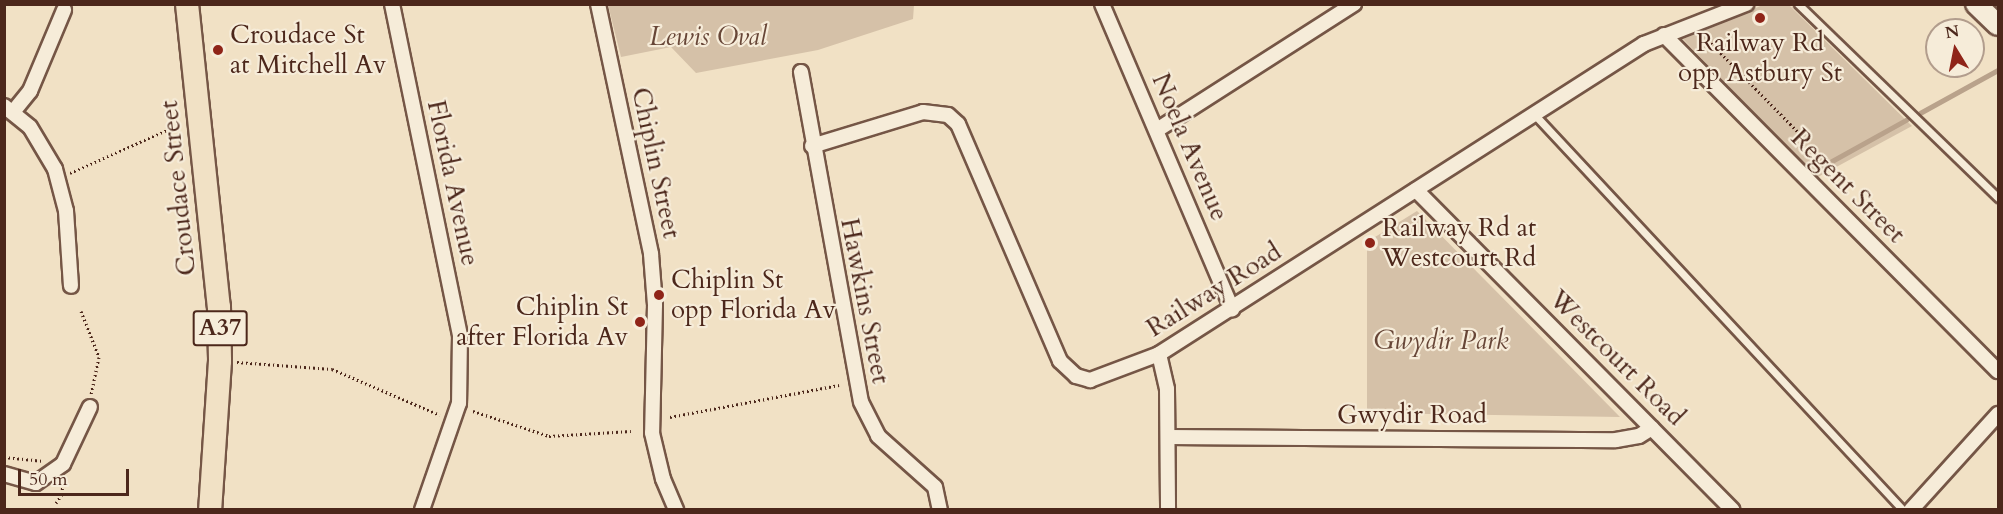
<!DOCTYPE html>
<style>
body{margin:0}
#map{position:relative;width:2003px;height:514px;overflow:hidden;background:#f1e1c5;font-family:Cardo,serif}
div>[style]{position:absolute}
.green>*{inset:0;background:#d5c1a8}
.stream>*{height:4.5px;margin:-2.25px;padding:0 2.25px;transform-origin:2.25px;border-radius:2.25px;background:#b9a28b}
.path>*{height:3px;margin-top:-1.5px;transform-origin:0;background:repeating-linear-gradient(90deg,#4c271b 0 1.5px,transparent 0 4.5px)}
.roads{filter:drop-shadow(2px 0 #755646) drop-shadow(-2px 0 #755646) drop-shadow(0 2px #755646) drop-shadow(0 -2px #755646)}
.service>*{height:7px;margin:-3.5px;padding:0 3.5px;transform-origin:3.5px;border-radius:3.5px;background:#f6ecd9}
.minor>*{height:14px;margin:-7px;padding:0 7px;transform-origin:7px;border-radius:7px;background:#f6ecd9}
.secondary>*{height:20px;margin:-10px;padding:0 10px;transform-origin:10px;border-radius:10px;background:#f6ecd9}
.trunk>*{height:22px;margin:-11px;padding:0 11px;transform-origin:11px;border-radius:11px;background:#f1e1c5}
.dots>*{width:16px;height:16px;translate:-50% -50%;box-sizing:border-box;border:3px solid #f6ecd9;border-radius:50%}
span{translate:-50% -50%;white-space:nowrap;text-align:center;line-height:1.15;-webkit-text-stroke:4.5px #f6ecd9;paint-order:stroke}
.shield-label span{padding:2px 4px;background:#f6ecd9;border:2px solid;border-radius:4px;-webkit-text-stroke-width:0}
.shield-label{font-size:24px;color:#4c271b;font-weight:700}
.poi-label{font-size:26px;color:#4c271b}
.left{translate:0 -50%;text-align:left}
.right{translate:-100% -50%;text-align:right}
.park-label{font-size:26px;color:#674637;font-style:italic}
.street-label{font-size:26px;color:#4c271b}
.frame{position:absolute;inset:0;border:6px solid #4c271b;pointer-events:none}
.north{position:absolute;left:1925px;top:18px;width:60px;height:60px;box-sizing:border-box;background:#f6ecd9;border:2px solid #b29d8d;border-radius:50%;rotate:350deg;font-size:16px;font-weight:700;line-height:24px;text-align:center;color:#4c271b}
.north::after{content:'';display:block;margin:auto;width:21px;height:27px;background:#8f2418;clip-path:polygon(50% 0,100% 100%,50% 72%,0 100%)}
.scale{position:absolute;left:18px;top:469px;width:111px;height:27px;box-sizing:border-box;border:3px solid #4c271b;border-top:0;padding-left:8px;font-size:18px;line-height:21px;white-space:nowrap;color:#4c271b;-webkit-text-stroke:4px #f6ecd9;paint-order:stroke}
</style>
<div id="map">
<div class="green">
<div style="clip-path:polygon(1765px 4px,1789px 5px,1912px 126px,1816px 178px,1683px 39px)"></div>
<div style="clip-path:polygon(608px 5px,608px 4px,914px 5px,913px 19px,818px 50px,696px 73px,671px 47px,621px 57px)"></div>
<div style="clip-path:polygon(1417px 211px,1620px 417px,1367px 413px,1367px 242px)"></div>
</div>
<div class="stream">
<div style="left:1920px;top:113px;width:89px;rotate:-28.9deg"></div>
<div style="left:1823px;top:166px;width:95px;rotate:-29deg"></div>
</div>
<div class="path">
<div style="left:1708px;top:40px;width:130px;rotate:45.6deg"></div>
<div style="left:70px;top:173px;width:116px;rotate:-23.9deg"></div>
<div style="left:81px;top:311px;width:49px;rotate:68.6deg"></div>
<div style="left:99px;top:357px;width:39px;rotate:102deg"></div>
<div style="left:237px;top:362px;width:95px;rotate:4.2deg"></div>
<div style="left:332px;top:369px;width:117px;rotate:23.1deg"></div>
<div style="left:473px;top:411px;width:80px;rotate:18.2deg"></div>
<div style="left:549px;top:436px;width:82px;rotate:-3.5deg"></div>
<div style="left:670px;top:417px;width:172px;rotate:-10.7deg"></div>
<div style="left:4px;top:457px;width:40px;rotate:5.7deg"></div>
<div style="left:56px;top:503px;width:11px;rotate:-56deg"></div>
<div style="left:62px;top:494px;width:15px;rotate:-86deg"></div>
</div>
<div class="roads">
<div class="service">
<div style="left:1798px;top:4px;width:279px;rotate:44.1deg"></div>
<div style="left:1534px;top:114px;width:541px;rotate:47.02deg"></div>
</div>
<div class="minor">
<div style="left:392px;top:4px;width:338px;rotate:78.4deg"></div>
<div style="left:460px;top:335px;width:68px;rotate:90.8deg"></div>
<div style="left:459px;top:403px;width:113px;rotate:109.1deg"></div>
<div style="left:598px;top:4px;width:256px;rotate:78deg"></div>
<div style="left:651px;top:254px;width:51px;rotate:85.5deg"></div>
<div style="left:655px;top:305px;width:128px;rotate:91.3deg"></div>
<div style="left:652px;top:433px;width:47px;rotate:76.6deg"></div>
<div style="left:663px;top:479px;width:34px;rotate:67deg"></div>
<div style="left:1102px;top:4px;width:332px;rotate:66.9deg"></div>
<div style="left:1664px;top:35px;width:474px;rotate:45.2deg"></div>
<div style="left:801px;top:72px;width:335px;rotate:79.7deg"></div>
<div style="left:861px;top:402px;width:38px;rotate:63deg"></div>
<div style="left:878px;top:436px;width:76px;rotate:41.8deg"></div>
<div style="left:935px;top:487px;width:24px;rotate:78deg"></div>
<div style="left:4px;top:106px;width:33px;rotate:39deg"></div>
<div style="left:30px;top:127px;width:49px;rotate:59.2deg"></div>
<div style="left:55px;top:169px;width:43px;rotate:75.3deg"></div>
<div style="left:66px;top:211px;width:75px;rotate:86.2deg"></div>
<div style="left:13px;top:112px;width:27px;rotate:-51deg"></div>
<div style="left:30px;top:91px;width:88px;rotate:-67.2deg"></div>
<div style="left:1157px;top:130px;width:234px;rotate:-32.6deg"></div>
<div style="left:812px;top:146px;width:116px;rotate:-17deg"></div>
<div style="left:923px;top:112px;width:25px;rotate:7deg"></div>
<div style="left:948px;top:115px;width:13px;rotate:42deg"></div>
<div style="left:958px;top:124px;width:258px;rotate:66.7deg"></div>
<div style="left:1060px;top:361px;width:22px;rotate:43deg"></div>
<div style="left:1076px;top:376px;width:15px;rotate:16deg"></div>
<div style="left:1090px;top:380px;width:74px;rotate:-20.6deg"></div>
<div style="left:1159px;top:354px;width:576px;rotate:-32.59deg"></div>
<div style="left:1644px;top:44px;width:110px;rotate:-21.4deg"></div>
<div style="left:1416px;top:190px;width:450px;rotate:45.3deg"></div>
<div style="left:1159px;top:354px;width:36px;rotate:77deg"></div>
<div style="left:1167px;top:389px;width:121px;rotate:89.5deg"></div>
<div style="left:1168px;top:437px;width:448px;rotate:0.4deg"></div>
<div style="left:1616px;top:440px;width:23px;rotate:-10deg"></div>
<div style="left:1639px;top:436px;width:15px;rotate:-32deg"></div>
<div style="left:4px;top:474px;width:33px;rotate:16deg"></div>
<div style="left:36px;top:483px;width:33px;rotate:-35deg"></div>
<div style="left:63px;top:464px;width:63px;rotate:-64.7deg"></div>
<div style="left:1911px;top:510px;width:130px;rotate:-47.8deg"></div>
</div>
<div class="secondary">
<div style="left:1976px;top:4px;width:30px;rotate:44deg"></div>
</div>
<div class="trunk">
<div style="left:187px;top:4px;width:305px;rotate:84deg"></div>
<div style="left:219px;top:307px;width:54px;rotate:88.9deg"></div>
<div style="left:220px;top:361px;width:149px;rotate:93.8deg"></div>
</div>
</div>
<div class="dots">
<div style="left:1760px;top:18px;background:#8f2418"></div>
<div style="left:218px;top:50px;background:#8f2418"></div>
<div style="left:1370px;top:243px;background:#8f2418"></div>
<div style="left:659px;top:295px;background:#8f2418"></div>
<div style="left:640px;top:322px;background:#8f2418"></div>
</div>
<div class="shield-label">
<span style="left:220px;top:328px">A37</span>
</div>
<div class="poi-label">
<span class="left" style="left:230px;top:50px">Croudace St<br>at Mitchell Av</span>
<span style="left:1760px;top:58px">Railway Rd<br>opp Astbury St</span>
<span class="left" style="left:1382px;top:243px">Railway Rd at<br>Westcourt Rd</span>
<span class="left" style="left:671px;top:295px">Chiplin St<br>opp Florida Av</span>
<span class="right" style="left:628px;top:322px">Chiplin St<br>after Florida Av</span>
</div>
<div class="park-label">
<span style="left:708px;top:37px">Lewis Oval</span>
<span style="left:1441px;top:341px">Gwydir Park</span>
</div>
<div class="street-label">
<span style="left:1190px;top:147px;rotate:67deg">Noela Avenue</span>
<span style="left:656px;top:163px;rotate:78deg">Chiplin Street</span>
<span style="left:453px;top:183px;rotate:78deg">Florida Avenue</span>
<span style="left:1848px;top:186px;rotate:45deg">Regent Street</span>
<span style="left:178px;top:188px;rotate:-96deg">Croudace Street</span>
<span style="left:1214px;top:290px;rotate:-32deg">Railway Road</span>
<span style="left:865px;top:301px;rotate:79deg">Hawkins Street</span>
<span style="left:1617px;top:358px;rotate:45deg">Westcourt Road</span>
<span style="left:1412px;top:415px">Gwydir Road</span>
</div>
<div class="frame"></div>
<div class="north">N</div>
<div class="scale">50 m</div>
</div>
